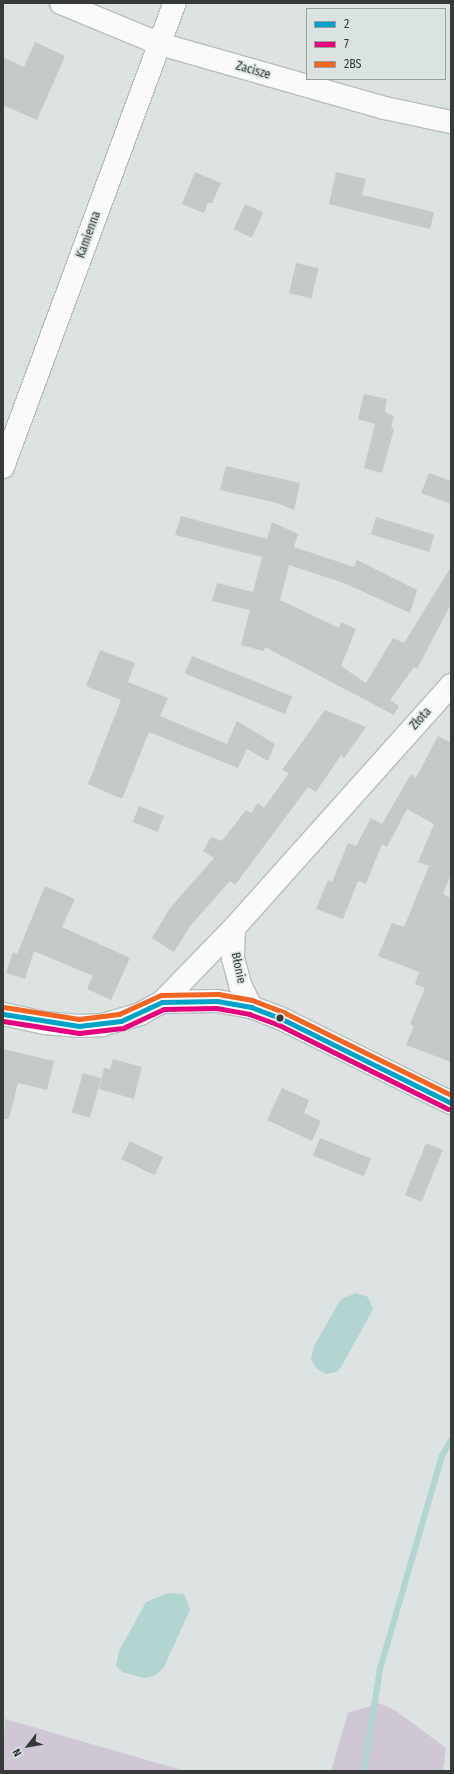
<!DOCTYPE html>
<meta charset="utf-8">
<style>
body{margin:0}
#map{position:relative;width:454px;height:1774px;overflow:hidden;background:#dce1e1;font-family:"Fira Sans Condensed",sans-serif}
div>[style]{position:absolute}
.green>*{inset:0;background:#cfc7d4}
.water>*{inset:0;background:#b3d4d1}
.stream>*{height:6px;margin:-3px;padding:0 3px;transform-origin:3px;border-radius:3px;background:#b3d4d1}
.building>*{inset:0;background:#c6c9c9;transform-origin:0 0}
.roads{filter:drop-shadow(1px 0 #bbbfbe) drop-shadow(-1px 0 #bbbfbe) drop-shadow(0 1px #bbbfbe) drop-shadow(0 -1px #bbbfbe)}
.minor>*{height:22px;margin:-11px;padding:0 11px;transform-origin:11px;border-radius:11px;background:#fafafa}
.bus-1>*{height:5px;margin:-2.5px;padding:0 2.5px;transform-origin:2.5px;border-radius:2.5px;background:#03a3c7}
.bus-2>*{height:5px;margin:-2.5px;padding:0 2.5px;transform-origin:2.5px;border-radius:2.5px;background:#e5007d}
.bus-3>*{height:5px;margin:-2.5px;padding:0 2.5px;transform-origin:2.5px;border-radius:2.5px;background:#f26522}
.dots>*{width:11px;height:11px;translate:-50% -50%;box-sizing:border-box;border:2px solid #dae3e2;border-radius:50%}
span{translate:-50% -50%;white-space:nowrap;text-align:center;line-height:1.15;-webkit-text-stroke:3px #dae3e2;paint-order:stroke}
.street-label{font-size:12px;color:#363a39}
.frame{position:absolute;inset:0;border:4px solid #363a39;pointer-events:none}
.legend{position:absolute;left:306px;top:8px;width:140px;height:72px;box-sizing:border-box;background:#dae3e2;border:1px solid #989f9e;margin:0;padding:5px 7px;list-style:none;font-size:12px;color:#363a39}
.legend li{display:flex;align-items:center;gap:8px;height:20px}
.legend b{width:20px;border:1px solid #989f9e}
.north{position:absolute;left:8px;top:1726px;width:40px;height:40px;-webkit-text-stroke:3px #dae3e2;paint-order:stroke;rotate:239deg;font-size:11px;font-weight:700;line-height:16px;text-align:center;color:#363a39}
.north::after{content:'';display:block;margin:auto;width:14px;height:18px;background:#363a39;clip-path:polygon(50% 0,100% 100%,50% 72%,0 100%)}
</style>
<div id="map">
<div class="green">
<div style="clip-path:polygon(379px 1703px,396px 1711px,446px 1748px,443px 1771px,331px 1771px,348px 1713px)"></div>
<div style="clip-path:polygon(5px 1719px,185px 1771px,3px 1771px)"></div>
</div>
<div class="water">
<div style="clip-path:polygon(356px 1293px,368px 1297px,373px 1309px,343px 1364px,337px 1372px,326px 1374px,316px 1368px,311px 1359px,314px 1346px,341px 1299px)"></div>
<div style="clip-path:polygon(168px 1593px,184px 1594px,190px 1610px,163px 1669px,154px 1676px,144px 1678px,122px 1672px,116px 1666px,119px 1651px,135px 1622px,146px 1602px)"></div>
</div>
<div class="stream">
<div style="left:364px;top:1771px;width:103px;rotate:-81.1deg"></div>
<div style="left:380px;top:1669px;width:222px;rotate:-73.8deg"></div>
<div style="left:442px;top:1456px;width:18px;rotate:-61deg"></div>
</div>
<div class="building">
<div style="clip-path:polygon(35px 42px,65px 56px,37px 120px,3px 105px,3px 57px,24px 67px)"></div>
<div style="clip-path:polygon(195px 172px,221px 183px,212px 203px,208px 203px,204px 213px,182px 204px)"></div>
<div style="clip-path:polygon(336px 172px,366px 179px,362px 195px,434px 212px,430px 229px,329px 204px)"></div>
<div style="left:245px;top:204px;width:20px;height:28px;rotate:24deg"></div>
<div style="left:296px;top:263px;width:23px;height:31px;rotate:13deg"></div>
<div style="clip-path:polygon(364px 394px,387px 399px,385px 412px,394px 416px,391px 428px,394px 429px,382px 473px,364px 468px,375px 424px,358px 419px)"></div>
<div style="clip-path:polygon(226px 466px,300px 483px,294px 510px,277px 503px,220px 490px)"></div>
<div style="clip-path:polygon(429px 473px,451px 481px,451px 504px,421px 493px)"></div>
<div style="clip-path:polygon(181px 516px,267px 539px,272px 522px,298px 534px,294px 547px,354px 567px,357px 560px,417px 590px,410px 613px,344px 583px,289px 565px,280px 600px,339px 628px,341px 622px,356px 629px,341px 666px,366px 683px,393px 638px,404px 643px,451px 567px,451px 604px,417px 669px,414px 667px,390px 700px,399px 706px,394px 715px,265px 647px,264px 651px,241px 645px,250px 610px,212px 601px,217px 583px,253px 592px,262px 557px,175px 535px)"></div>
<div style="left:376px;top:517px;width:61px;height:18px;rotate:17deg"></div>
<div style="clip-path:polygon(100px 650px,135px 663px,128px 682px,168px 698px,160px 716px,227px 744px,237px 721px,275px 744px,268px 761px,247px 749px,238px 768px,149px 732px,122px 799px,88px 784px,121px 700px,86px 686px)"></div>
<div style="left:192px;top:656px;width:108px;height:19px;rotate:22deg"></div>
<div style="clip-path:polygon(325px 710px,366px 727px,344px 758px,341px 755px,316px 792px,308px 787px,235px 885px,230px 881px,191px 925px,174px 952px,152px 938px,170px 908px,214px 858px,203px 851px,211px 837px,222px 841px,246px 810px,251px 813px,258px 803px,264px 808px,289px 773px,282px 770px)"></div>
<div style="clip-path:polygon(438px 736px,451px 743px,451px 874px,443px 894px,451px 898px,451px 1062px,406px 1045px,414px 1026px,410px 1024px,425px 988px,415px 984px,419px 972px,378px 956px,392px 923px,404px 927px,429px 866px,418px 862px,434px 824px,407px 809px,387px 847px,382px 844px,366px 884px,358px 881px,343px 919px,316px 909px,328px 880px,332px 882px,348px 843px,356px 846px,371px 818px,382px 824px,411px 774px,416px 778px)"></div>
<div style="left:139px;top:806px;width:27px;height:17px;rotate:22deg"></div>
<div style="clip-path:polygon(45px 886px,75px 899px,62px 927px,130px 958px,111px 1000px,87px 989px,93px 976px,34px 951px,25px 979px,6px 973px,13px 952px,17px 954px)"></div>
<div style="clip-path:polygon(3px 1049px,54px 1061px,47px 1090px,18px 1083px,9px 1119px,3px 1119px)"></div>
<div style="clip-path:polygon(113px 1059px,142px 1067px,134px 1099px,99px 1089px,104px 1068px,110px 1069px)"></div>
<div style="left:83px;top:1073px;width:19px;height:41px;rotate:16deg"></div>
<div style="clip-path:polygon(282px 1088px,309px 1100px,304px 1113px,321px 1121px,312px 1141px,267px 1120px)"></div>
<div style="left:320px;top:1138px;width:55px;height:19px;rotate:22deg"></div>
<div style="left:130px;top:1141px;width:37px;height:20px;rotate:26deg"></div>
<div style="left:426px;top:1143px;width:18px;height:56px;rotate:22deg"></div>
</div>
<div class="roads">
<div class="minor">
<div style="left:61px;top:3px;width:107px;rotate:22.5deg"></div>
<div style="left:160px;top:44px;width:234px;rotate:15.9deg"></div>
<div style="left:385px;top:108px;width:67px;rotate:12deg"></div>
<div style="left:3px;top:467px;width:495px;rotate:-69.7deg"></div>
<div style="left:234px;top:928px;width:30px;rotate:92deg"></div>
<div style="left:233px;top:958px;width:28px;rotate:75deg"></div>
<div style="left:240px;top:985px;width:25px;rotate:63deg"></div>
<div style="left:162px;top:1002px;width:55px;rotate:-1deg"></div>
<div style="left:217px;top:1001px;width:35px;rotate:10deg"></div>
<div style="left:251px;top:1007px;width:31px;rotate:21deg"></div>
<div style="left:280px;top:1018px;width:191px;rotate:26.4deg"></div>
<div style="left:3px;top:1014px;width:43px;rotate:12.1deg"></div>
<div style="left:45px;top:1023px;width:34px;rotate:5deg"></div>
<div style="left:79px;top:1026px;width:23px;rotate:-2deg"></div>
<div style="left:102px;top:1025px;width:40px;rotate:-16deg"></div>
<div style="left:140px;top:1014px;width:25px;rotate:-29deg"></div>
<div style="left:162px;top:1002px;width:103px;rotate:-45.8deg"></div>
<div style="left:234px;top:928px;width:326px;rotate:-48.2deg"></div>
</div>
</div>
<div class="bus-1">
<div style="left:3px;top:1014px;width:77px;rotate:9deg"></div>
<div style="left:79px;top:1026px;width:42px;rotate:-6.8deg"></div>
<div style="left:121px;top:1021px;width:45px;rotate:-24.9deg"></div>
<div style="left:162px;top:1002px;width:55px;rotate:-1deg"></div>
<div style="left:217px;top:1001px;width:35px;rotate:10deg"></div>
<div style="left:251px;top:1007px;width:31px;rotate:21deg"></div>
<div style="left:280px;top:1018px;width:191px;rotate:26.4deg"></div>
</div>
<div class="bus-2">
<div style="left:3px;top:1021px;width:77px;rotate:9deg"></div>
<div style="left:79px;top:1033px;width:44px;rotate:-6.5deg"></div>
<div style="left:123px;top:1028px;width:45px;rotate:-24.9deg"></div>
<div style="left:164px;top:1009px;width:52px;rotate:-1.1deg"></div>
<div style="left:216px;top:1008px;width:34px;rotate:10deg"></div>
<div style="left:249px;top:1014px;width:30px;rotate:20deg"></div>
<div style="left:277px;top:1024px;width:191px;rotate:26.4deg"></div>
</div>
<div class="bus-3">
<div style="left:4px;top:1007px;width:76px;rotate:9.1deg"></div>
<div style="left:79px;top:1019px;width:40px;rotate:-7.1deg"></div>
<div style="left:119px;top:1014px;width:46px;rotate:-24.3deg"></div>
<div style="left:161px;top:995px;width:57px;rotate:-1deg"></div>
<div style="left:218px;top:994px;width:35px;rotate:10deg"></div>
<div style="left:252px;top:1000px;width:33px;rotate:21deg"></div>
<div style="left:283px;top:1012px;width:187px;rotate:26.3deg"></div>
</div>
<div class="dots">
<div style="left:280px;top:1018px;background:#363a39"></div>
</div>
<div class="street-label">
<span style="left:253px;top:71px;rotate:16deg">Zacisze</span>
<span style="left:89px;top:235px;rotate:-70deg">Kamienna</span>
<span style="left:421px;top:719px;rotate:-48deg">Złota</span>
<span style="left:238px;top:968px;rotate:78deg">Błonie</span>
</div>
<div class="frame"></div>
<ul class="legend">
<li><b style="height:5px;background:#03a3c7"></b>2</li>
<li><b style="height:5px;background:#e5007d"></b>7</li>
<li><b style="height:5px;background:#f26522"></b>2BS</li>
</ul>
<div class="north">N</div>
</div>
